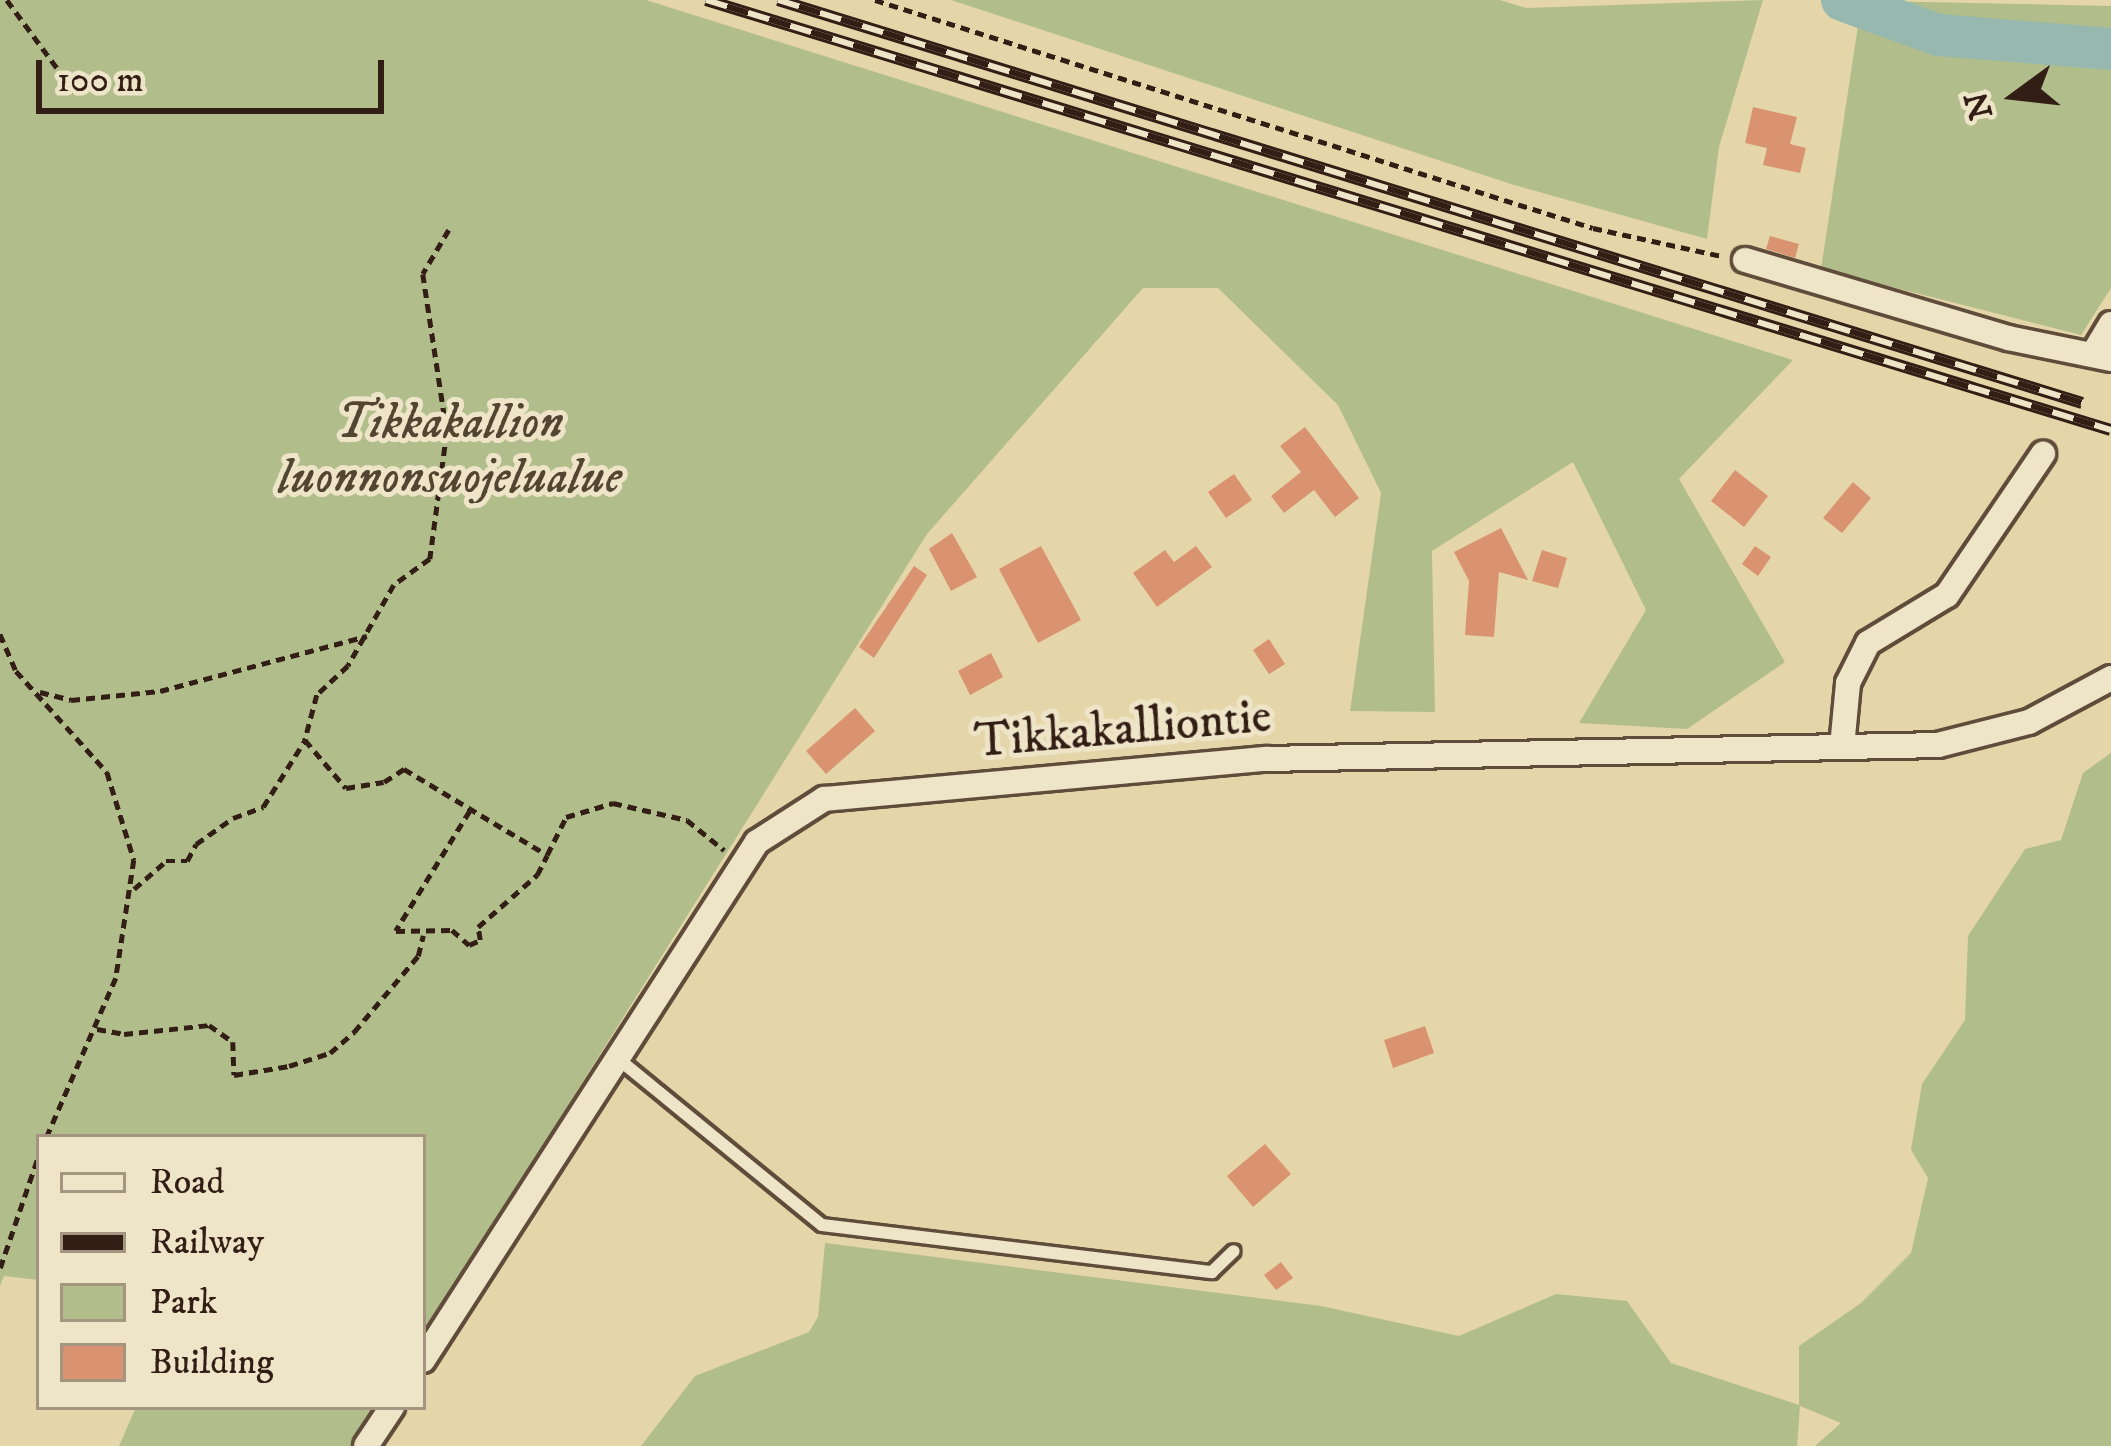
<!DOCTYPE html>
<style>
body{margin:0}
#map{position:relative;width:2111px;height:1446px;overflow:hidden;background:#e5d6aa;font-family:"IM FELL DW Pica",serif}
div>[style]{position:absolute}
.green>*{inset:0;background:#b1be8b}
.river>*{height:42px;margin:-21px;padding:0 21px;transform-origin:21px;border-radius:21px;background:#96b8ae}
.building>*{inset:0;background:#da9371}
.path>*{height:4.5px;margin-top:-2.25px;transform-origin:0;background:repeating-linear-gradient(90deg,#331e15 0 9px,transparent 0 15px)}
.roads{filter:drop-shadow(3px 0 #604c3a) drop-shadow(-3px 0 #604c3a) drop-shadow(0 3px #604c3a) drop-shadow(0 -3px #604c3a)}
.lane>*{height:12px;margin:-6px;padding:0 6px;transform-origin:6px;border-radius:6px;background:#eee4c8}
.street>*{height:24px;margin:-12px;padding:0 12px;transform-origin:12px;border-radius:12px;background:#eee4c8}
.rail>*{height:12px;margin-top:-6px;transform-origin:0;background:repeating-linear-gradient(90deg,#eee4c8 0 22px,#331e15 0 44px);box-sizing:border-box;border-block:3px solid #331e15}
span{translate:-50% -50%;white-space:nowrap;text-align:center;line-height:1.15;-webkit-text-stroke:10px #eee4c8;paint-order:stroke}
.park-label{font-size:48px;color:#524632;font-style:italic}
.street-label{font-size:48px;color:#331e15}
.legend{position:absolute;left:36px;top:1134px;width:390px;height:276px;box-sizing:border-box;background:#eee4c8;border:3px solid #a39580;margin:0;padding:15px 21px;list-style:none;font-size:36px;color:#331e15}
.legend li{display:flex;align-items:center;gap:24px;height:60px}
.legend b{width:60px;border:3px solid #a39580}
.north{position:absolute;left:1955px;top:36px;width:120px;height:120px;-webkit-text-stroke:9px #eee4c8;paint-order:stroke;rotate:255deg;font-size:33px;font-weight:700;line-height:48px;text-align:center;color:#331e15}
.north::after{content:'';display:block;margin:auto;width:42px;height:54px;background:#331e15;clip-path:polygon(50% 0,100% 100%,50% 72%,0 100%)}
.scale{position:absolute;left:36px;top:60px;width:348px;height:54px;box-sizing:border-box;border:6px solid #331e15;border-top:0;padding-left:15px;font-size:36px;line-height:42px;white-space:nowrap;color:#331e15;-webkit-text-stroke:9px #eee4c8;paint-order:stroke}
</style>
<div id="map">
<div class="green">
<div style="clip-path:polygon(0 0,646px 0,1793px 360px,1679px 479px,1785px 662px,1687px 729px,1579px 723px,1646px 610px,1573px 462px,1432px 551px,1435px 712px,1350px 711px,1381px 493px,1338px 405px,1218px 288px,1143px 288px,927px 534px,423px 1336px,423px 1137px,39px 1137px,39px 1280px,4px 1276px,0 1286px)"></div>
<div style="clip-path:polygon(951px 0,1500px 0,1526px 8px,1763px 0,1719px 147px,1707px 239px,1514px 185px)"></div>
<div style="clip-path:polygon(1827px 0,2111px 6px,2111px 288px,2081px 335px,1821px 269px,1861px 6px)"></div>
<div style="clip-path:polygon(2111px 753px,2111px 1446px,1815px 1446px,1841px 1423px,1800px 1406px,1797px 1446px,641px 1446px,695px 1376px,809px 1332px,818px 1317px,825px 1243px,1321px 1306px,1459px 1336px,1556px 1294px,1627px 1301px,1671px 1363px,1799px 1405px,1799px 1346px,1861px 1303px,1911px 1253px,1928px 1178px,1911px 1150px,1922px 1084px,1965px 1020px,1968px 936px,2025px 849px,2061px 840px,2083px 773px)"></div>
<div style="clip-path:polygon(136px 1407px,377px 1407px,352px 1446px,119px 1446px)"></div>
</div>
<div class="river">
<div style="left:1842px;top:0;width:102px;rotate:20deg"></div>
<div style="left:1938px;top:35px;width:174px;rotate:4.6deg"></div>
</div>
<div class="building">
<div style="clip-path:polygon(1753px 107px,1797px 117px,1790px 144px,1806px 148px,1800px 173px,1763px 165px,1767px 148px,1745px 143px)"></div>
<div style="clip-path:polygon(1770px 236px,1799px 244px,1795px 258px,1766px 249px)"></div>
<div style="clip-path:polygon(1305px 427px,1359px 498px,1335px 517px,1314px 490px,1284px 513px,1271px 496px,1301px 472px,1280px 446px)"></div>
<div style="clip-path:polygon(1735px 470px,1768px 496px,1744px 527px,1711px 501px)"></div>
<div style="clip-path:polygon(1234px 474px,1252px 500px,1226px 518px,1208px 492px)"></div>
<div style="clip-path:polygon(1853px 482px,1871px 498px,1842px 533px,1823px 518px)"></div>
<div style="clip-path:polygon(1501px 528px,1528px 580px,1499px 572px,1494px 637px,1465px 635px,1469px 581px,1454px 552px)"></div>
<div style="clip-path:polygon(952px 533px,977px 577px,951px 591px,929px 549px)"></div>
<div style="clip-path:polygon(1041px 546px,1081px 620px,1038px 643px,999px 569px)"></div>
<div style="clip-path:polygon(1196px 546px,1212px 567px,1157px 607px,1133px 573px,1165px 550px,1174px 562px)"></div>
<div style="clip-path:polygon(1755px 546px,1771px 557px,1758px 576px,1742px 564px)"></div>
<div style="clip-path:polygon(1542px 550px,1567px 558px,1558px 588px,1532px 581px)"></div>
<div style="clip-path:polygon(914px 566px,927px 575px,874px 658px,859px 647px)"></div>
<div style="clip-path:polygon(1269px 639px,1285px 664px,1269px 674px,1253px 650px)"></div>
<div style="clip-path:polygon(991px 653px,1003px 677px,970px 695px,958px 671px)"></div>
<div style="clip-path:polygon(855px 708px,875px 731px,826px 774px,806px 751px)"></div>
<div style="clip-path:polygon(1425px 1026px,1434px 1053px,1393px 1068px,1384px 1040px)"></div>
<div style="clip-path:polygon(1265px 1144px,1291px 1174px,1253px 1207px,1227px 1176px)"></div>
<div style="clip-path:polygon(1281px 1262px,1293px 1278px,1276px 1290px,1264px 1275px)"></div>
</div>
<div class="path">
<div style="left:7px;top:0;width:118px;rotate:53.6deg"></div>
<div style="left:875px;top:0;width:753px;rotate:17.62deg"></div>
<div style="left:1593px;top:228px;width:131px;rotate:12.3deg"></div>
<div style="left:449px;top:230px;width:51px;rotate:120.6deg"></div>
<div style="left:423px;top:274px;width:160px;rotate:81.4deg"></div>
<div style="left:447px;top:432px;width:128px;rotate:97.6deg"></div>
<div style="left:430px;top:559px;width:44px;rotate:144.2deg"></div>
<div style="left:394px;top:585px;width:93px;rotate:119.6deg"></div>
<div style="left:348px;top:666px;width:42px;rotate:136.9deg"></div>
<div style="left:317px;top:695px;width:47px;rotate:104.9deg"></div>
<div style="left:305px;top:740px;width:63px;rotate:49.5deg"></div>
<div style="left:346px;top:788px;width:38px;rotate:-9deg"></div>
<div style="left:384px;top:782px;width:24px;rotate:-33deg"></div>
<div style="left:404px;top:769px;width:167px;rotate:31deg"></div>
<div style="left:547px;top:855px;width:42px;rotate:-63.4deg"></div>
<div style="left:566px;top:817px;width:49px;rotate:-16.6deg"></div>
<div style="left:613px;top:803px;width:76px;rotate:12.9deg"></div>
<div style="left:687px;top:820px;width:48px;rotate:39deg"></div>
<div style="left:0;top:634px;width:40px;rotate:66.6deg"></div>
<div style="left:16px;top:671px;width:136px;rotate:48deg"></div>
<div style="left:107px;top:772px;width:92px;rotate:72.9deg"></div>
<div style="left:134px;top:860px;width:119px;rotate:98.7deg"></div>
<div style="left:116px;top:978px;width:173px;rotate:113.5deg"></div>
<div style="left:40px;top:692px;width:32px;rotate:14deg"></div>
<div style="left:71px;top:700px;width:89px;rotate:-5.8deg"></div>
<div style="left:160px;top:691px;width:214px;rotate:-14.9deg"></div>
<div style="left:470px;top:811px;width:141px;rotate:121.7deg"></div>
<div style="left:396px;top:931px;width:56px;rotate:-1deg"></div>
<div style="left:452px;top:930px;width:23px;rotate:41deg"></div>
<div style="left:469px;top:945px;width:12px;rotate:-24deg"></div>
<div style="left:480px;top:940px;width:13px;rotate:-99deg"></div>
<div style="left:478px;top:927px;width:79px;rotate:-41.4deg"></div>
<div style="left:537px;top:875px;width:22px;rotate:-63deg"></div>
<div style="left:134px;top:889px;width:43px;rotate:-41.2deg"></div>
<div style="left:166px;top:861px;width:21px"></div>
<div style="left:187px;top:861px;width:19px;rotate:-62deg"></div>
<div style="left:196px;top:844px;width:45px;rotate:-35.1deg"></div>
<div style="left:233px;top:818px;width:32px;rotate:-20deg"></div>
<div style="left:263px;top:807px;width:79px;rotate:-57.9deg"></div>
<div style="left:97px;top:1029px;width:27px;rotate:10deg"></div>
<div style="left:124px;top:1034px;width:85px;rotate:-6deg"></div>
<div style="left:209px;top:1025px;width:29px;rotate:35deg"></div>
<div style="left:233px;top:1042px;width:33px;rotate:88deg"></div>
<div style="left:234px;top:1075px;width:56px;rotate:-9.3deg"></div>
<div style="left:289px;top:1066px;width:43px;rotate:-17.6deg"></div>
<div style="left:330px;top:1053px;width:32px;rotate:-41deg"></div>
<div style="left:354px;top:1032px;width:99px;rotate:-49.9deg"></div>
<div style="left:418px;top:956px;width:21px;rotate:-76deg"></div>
<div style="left:0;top:1268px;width:120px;rotate:-71.1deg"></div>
</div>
<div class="roads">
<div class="lane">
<div style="left:622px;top:1062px;width:258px;rotate:39.2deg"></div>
<div style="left:822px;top:1225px;width:393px;rotate:6.9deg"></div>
<div style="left:1212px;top:1272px;width:30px;rotate:-44deg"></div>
</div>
<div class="street">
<div style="left:1745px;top:260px;width:274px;rotate:16.5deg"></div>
<div style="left:2008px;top:338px;width:105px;rotate:11.5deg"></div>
<div style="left:2093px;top:354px;width:35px;rotate:-59deg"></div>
<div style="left:1842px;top:747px;width:64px;rotate:-84.6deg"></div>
<div style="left:1848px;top:683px;width:45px;rotate:-63.4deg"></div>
<div style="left:1868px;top:643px;width:92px;rotate:-31.3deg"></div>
<div style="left:1947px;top:595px;width:171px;rotate:-55.8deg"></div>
<div style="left:423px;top:1360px;width:616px;rotate:-57.19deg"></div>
<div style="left:757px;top:842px;width:80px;rotate:-32.7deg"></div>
<div style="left:824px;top:799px;width:444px;rotate:-5.2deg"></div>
<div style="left:1266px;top:759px;width:672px;rotate:-1.19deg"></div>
<div style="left:1938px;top:745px;width:94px;rotate:-14.2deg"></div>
<div style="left:2029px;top:722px;width:93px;rotate:-28.2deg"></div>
<div style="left:366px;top:1446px;width:47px;rotate:-56.3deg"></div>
</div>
</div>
<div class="rail">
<div style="left:706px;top:0;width:1469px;rotate:17.02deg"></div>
<div style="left:778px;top:0;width:1365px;rotate:17.17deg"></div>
</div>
<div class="park-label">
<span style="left:450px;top:451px">Tikkakallion<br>luonnonsuojelualue</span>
</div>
<div class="street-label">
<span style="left:1123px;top:730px;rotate:-5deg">Tikkakalliontie</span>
</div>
<ul class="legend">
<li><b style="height:15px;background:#eee4c8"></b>Road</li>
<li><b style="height:15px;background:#331e15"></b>Railway</li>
<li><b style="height:33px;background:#b1be8b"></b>Park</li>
<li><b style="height:33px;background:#da9371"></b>Building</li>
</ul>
<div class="north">N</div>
<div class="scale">100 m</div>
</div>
